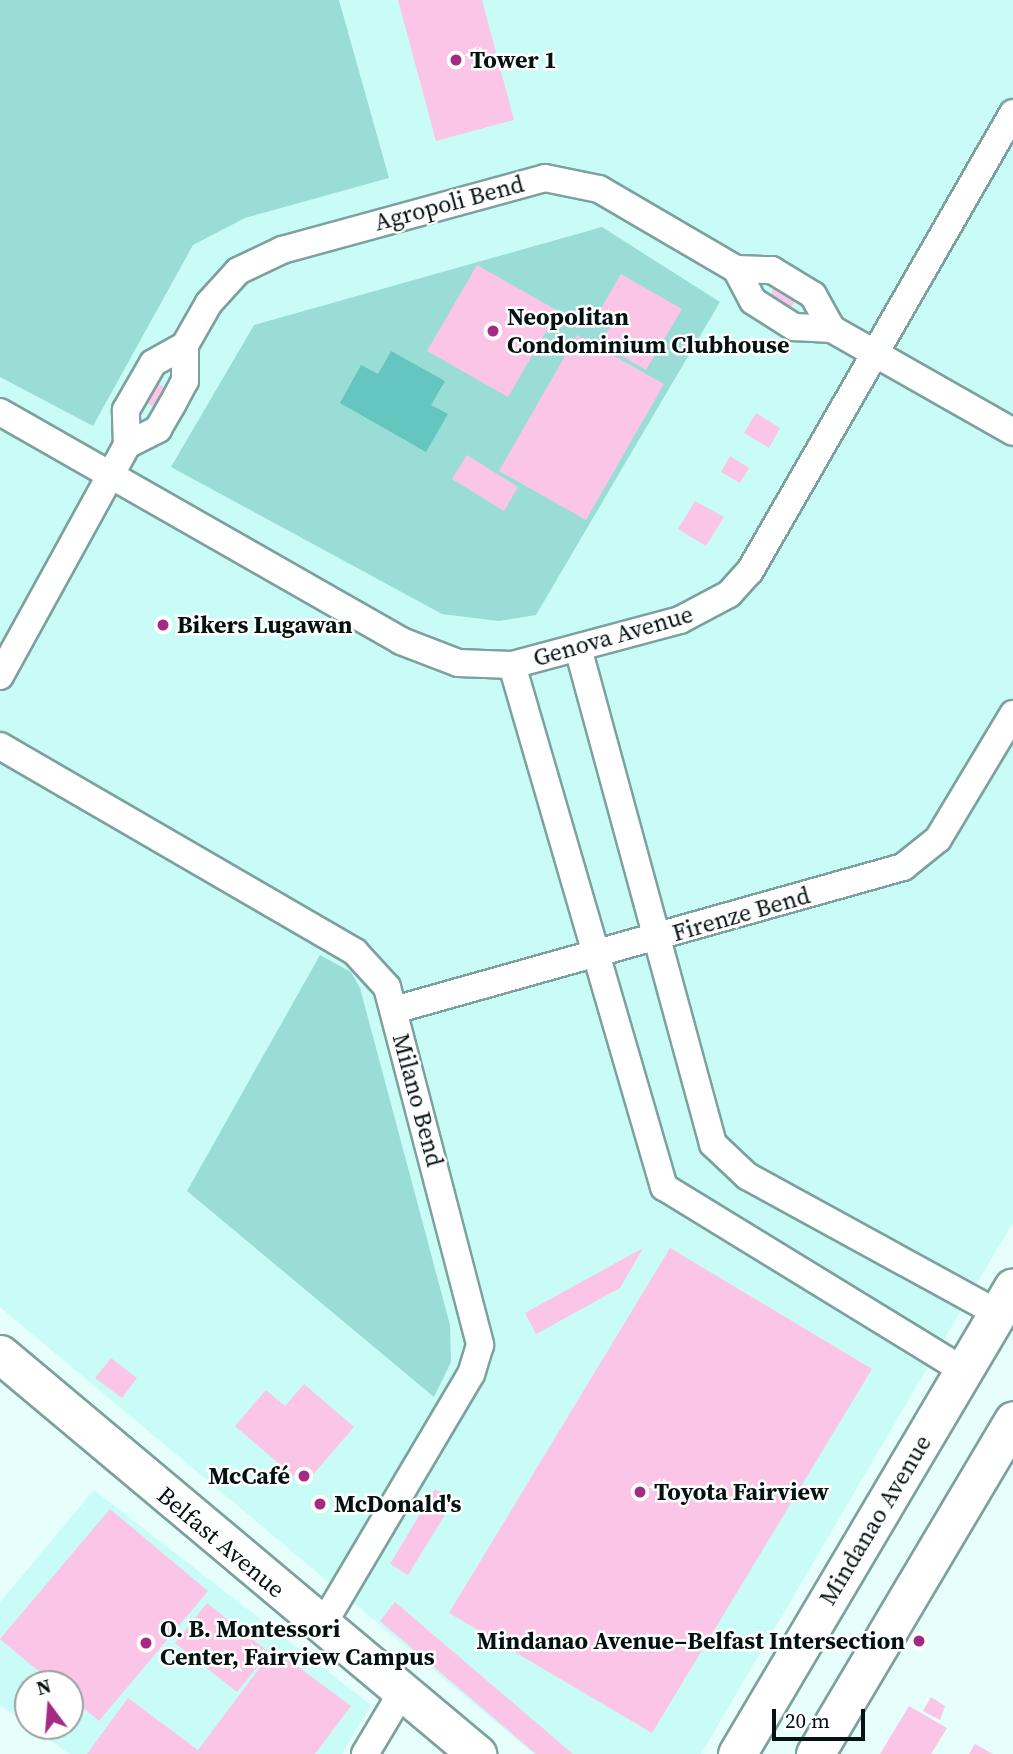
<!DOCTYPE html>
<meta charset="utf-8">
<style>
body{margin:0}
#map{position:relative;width:1013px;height:1754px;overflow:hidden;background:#e7fffc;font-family:"Source Serif 4",serif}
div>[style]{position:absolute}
.built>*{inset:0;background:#cafcf7}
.green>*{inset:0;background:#9addd7}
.water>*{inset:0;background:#65c6bf}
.building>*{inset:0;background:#fac5e7}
.roads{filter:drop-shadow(2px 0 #7ca19e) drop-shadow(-2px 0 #7ca19e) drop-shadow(0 2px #7ca19e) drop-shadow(0 -2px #7ca19e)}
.minor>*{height:26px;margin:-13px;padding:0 13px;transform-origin:13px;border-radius:13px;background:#fff}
.secondary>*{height:37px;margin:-18.5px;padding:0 18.5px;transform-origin:18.5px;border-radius:18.5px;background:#fff}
.dots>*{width:19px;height:19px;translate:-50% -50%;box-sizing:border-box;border:4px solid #fff;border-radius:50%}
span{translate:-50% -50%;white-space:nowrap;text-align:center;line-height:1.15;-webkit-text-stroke:5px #fff;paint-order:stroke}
.poi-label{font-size:24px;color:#041211;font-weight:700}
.left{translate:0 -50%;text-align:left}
.right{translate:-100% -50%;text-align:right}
.street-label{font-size:24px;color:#041211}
.north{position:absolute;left:14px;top:1670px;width:70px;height:70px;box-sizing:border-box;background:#fff;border:2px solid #9ba0a0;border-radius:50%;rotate:344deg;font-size:19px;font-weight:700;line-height:28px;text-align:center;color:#041211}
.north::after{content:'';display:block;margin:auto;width:24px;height:32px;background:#a32b83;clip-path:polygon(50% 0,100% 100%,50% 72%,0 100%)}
.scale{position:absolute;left:772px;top:1709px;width:93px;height:32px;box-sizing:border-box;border:4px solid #041211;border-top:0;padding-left:9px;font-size:21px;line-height:24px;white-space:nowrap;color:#041211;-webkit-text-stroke:5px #fff;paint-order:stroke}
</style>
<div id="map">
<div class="built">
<div style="clip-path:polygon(0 0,1013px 0,1013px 1222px,701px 1754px,534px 1754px,0 1307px)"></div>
<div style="clip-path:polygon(94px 1490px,371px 1705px,342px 1754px,69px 1754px,30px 1726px,70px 1726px,70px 1684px,28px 1684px,28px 1725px,0 1705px,0 1602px)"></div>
</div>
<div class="green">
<div style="clip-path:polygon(0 0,339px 0,389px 178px,245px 218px,193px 245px,93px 426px,0 377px)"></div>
<div style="clip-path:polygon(602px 227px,720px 302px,536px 615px,499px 621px,442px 614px,171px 467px,254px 325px)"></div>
<div style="clip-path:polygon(320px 955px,351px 972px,360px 988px,450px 1325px,451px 1362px,434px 1397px,187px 1191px)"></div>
</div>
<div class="water">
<div style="clip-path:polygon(391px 351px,445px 381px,431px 405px,448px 414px,426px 452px,340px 403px,361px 365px,378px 374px)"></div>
</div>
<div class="building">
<div style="clip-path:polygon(398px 0,482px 0,514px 120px,436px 141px)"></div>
<div style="clip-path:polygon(477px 265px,558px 311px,508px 397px,427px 351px)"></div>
<div style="clip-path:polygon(621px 274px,682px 309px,646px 370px,600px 343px,612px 324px,597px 315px)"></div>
<div style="clip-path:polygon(775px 286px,796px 300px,789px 310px,769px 297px)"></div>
<div style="clip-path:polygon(577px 335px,664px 384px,586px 520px,499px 471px)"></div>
<div style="clip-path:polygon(156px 382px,167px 389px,156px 408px,145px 402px)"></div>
<div style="clip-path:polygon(756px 413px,780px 428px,769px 448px,744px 433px)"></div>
<div style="clip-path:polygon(467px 455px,518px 487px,504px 511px,452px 479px)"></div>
<div style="clip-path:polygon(730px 456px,749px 468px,740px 483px,721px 472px)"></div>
<div style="clip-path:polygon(695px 501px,724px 517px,706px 546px,678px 529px)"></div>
<div style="clip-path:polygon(643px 1248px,620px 1288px,536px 1334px,525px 1313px)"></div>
<div style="clip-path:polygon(670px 1248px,872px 1369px,652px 1733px,449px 1613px)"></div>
<div style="clip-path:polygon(111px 1358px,137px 1378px,122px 1398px,95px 1378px)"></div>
<div style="clip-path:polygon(304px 1384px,354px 1427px,304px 1485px,235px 1426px,266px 1390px,285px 1406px)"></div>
<div style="clip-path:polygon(435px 1489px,454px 1500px,408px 1575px,390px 1564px)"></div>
<div style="clip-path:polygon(110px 1509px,208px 1591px,99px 1721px,70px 1697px,70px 1684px,54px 1684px,0 1639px)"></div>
<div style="clip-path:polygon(395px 1602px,573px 1754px,536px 1754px,380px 1621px)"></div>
<div style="clip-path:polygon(207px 1603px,269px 1652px,237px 1692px,175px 1643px)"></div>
<div style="clip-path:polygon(274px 1649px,351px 1706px,315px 1754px,87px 1754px,128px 1698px,198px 1750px)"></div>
<div style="clip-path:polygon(931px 1697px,945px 1706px,940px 1720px,923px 1711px)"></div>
<div style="clip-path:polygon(909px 1706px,947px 1728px,931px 1754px,880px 1754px)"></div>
<div style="clip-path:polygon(975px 1744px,993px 1754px,969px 1754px)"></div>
</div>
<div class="roads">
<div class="minor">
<div style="left:736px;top:269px;width:36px;rotate:62deg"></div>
<div style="left:753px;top:301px;width:49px;rotate:32.4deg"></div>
<div style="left:794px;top:327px;width:38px;rotate:3deg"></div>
<div style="left:832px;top:329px;width:208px;rotate:29.6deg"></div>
<div style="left:0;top:412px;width:462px;rotate:29.7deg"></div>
<div style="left:401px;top:641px;width:61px;rotate:21.1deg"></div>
<div style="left:458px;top:663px;width:54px;rotate:2.1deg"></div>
<div style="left:512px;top:665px;width:174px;rotate:-15deg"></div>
<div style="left:680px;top:620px;width:55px;rotate:-28deg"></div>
<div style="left:729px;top:594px;width:31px;rotate:-48deg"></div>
<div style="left:750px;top:571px;width:528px;rotate:-60.13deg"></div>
<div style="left:127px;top:445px;width:35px;rotate:-92deg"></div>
<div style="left:126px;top:410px;width:54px;rotate:-60.1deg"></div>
<div style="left:153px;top:363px;width:37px;rotate:-29deg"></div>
<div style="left:185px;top:345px;width:48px;rotate:-60.3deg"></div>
<div style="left:209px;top:303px;width:43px;rotate:-47.8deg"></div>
<div style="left:238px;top:271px;width:49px;rotate:-25.5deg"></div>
<div style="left:282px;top:250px;width:273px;rotate:-15.3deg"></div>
<div style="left:545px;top:178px;width:55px;rotate:11.5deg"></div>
<div style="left:599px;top:189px;width:159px;rotate:30.3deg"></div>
<div style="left:736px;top:269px;width:36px;rotate:2deg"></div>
<div style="left:772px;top:270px;width:48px;rotate:31.4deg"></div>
<div style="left:813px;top:295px;width:39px;rotate:61deg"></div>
<div style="left:578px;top:648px;width:514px;rotate:74.77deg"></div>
<div style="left:713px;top:1144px;width:47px;rotate:43.3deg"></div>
<div style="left:747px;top:1176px;width:285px;rotate:28.7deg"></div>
<div style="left:512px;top:665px;width:544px;rotate:73.77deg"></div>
<div style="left:664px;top:1187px;width:352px;rotate:31.5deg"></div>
<div style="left:0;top:676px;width:264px;rotate:-61.2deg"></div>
<div style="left:127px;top:445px;width:35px;rotate:-27deg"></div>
<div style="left:158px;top:429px;width:28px;rotate:-60deg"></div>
<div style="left:172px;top:405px;width:27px;rotate:-62deg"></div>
<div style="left:185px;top:381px;width:36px;rotate:-90deg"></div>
<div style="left:0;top:746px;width:410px;rotate:30.1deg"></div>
<div style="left:355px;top:952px;width:47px;rotate:47.6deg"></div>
<div style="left:387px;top:987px;width:370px;rotate:75.4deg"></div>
<div style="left:480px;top:1345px;width:30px;rotate:107deg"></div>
<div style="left:471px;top:1374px;width:293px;rotate:120.6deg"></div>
<div style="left:394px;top:1010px;width:529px;rotate:-15.69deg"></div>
<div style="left:903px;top:867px;width:45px;rotate:-38.7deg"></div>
<div style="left:938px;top:839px;width:146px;rotate:-59deg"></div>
<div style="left:365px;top:1754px;width:72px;rotate:-59.2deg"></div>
</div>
<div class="secondary">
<div style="left:0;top:1354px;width:623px;rotate:39.98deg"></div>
<div style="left:737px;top:1754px;width:542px;rotate:-59.42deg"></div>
<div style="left:815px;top:1754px;width:388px;rotate:-59.3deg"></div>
</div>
</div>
<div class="dots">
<div style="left:456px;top:60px;background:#a32b83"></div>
<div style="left:493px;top:331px;background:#a32b83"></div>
<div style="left:163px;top:625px;background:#a32b83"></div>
<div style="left:304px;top:1476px;background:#a32b83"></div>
<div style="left:640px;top:1492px;background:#a32b83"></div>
<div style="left:320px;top:1504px;background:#a32b83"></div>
<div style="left:919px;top:1641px;background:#a32b83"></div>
<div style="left:146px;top:1643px;background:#a32b83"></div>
</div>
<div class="poi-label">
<span class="left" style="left:470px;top:60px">Tower 1</span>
<span class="left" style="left:507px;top:331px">Neopolitan<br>Condominium Clubhouse</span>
<span class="left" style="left:177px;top:625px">Bikers Lugawan</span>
<span class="right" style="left:290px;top:1476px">McCafé</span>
<span class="left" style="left:654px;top:1492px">Toyota Fairview</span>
<span class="left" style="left:334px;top:1504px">McDonald's</span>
<span class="left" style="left:160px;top:1643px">O. B. Montessori<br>Center, Fairview Campus</span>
<span class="right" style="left:905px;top:1641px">Mindanao Avenue–Belfast Intersection</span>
</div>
<div class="street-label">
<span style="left:449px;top:203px;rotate:-15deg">Agropoli Bend</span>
<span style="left:613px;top:636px;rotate:-16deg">Genova Avenue</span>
<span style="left:741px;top:914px;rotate:-16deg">Firenze Bend</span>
<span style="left:418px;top:1100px;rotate:75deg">Milano Bend</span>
<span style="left:875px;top:1520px;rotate:-59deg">Mindanao Avenue</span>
<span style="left:221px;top:1542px;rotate:40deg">Belfast Avenue</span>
</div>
<div class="north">N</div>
<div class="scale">20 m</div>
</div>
